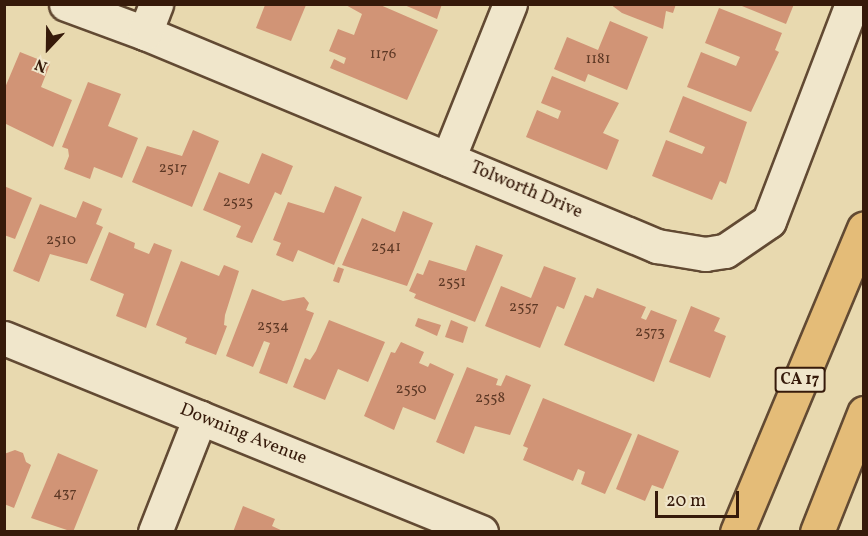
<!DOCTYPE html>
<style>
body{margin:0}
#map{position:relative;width:868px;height:536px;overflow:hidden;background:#e8d9af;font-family:Vollkorn,serif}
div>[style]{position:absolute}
.building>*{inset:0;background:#d19476}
.roads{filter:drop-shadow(2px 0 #624a33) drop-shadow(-2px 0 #624a33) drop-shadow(0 2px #624a33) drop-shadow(0 -2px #624a33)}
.minor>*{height:33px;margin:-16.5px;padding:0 16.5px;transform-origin:16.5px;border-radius:16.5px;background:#f0e6cb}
.highway>*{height:33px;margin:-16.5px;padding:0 16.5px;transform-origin:16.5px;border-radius:16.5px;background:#e4bc78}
span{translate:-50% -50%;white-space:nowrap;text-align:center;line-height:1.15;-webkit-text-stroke:4.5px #f0e6cb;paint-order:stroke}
.number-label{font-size:15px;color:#5d3825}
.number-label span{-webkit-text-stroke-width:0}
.shield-label span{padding:2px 4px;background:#f0e6cb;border:2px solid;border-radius:4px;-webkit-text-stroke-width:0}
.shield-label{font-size:16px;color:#361a0a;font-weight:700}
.street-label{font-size:18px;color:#361a0a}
.frame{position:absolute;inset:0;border:6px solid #361a0a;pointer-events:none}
.north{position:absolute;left:18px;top:18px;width:60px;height:60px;-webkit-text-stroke:4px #f0e6cb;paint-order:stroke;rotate:202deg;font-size:16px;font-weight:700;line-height:24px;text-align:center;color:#361a0a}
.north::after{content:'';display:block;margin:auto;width:21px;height:27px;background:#361a0a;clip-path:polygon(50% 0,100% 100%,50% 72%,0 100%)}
.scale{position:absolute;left:655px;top:491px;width:84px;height:27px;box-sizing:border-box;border:3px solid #361a0a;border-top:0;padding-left:8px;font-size:18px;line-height:21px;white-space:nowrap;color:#361a0a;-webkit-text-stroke:4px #f0e6cb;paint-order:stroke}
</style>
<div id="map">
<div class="building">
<div style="clip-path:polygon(344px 4px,378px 4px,438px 30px,407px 100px,330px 68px,334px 59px,344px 64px,346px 58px,329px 51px,338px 29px,354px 35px,362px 14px)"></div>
<div style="clip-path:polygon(402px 4px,442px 4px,437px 19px)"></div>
<div style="clip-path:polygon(610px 4px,676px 4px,673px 13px,666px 11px,663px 29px,622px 13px)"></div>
<div style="clip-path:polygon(737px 4px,794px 4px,786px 24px)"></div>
<div style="clip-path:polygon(265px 5px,306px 5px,291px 41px,256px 28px)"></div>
<div style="clip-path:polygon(719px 8px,782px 33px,775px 50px,779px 52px,751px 112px,687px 87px,701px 52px,736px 66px,740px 57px,705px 43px)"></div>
<div style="clip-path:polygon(610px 21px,648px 37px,627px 90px,588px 74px,585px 82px,554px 69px,567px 37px,598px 50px)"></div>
<div style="clip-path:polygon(20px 52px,50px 64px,41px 87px,72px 100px,53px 147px,4px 123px,4px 90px)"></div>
<div style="clip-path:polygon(552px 76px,619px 103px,603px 133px,619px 140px,607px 170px,526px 137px,537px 110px,558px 119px,561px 111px,541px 103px)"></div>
<div style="clip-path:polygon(88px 82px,121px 94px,108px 126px,138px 138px,122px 178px,94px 167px,90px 179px,64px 169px,69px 156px,68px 149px,62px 147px)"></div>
<div style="clip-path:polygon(683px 96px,747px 122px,726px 184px,720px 181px,712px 200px,652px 176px,666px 140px,702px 154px,705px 147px,669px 132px)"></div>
<div style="clip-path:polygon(193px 130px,219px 141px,192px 207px,132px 182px,147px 146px,182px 156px)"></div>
<div style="clip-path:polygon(262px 153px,293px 166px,281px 195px,275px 192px,252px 243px,236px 237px,241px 226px,203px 210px,219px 172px,249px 184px)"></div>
<div style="clip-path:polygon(4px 186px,32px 198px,15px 239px,4px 235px)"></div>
<div style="clip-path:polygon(335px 186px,362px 197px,334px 265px,298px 250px,293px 262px,276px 255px,281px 243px,273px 240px,288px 202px,324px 213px)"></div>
<div style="clip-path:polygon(83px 201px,102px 209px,96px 224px,103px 227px,87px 264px,50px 254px,39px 282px,13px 271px,40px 204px,76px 218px)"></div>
<div style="clip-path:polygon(403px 211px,433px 223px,407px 286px,342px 265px,362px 218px,395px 232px)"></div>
<div style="clip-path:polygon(109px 232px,135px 243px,134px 248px,149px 254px,154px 243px,172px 250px,146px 328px,116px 316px,124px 294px,90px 280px)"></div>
<div style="clip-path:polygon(476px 245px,503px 255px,475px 322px,414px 298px,416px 294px,409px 291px,417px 273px,423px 275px,429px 260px,466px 271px)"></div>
<div style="clip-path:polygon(181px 261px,219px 276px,224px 265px,239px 271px,225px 315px,224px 325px,227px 326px,216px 355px,185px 343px,187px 338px,156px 325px)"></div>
<div style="clip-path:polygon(544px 266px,576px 278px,564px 309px,557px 306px,540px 348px,485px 326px,501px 286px,531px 298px)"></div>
<div style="clip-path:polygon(338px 267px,344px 269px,339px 283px,333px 281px)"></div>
<div style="clip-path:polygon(597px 288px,646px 307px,641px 318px,646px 320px,651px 310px,677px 320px,654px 382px,564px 345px,585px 295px,593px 298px)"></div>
<div style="clip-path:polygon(252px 289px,283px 301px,304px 297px,309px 303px,306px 310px,314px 313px,287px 384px,259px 373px,270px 343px,264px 341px,253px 367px,226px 356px)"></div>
<div style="clip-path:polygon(691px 306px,720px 318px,714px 331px,726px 336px,710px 378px,669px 362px)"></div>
<div style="clip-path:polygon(418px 318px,441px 325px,437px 336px,415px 326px)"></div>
<div style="clip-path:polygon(329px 320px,385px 342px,368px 382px,338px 369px,325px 400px,293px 387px,305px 358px,310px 360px,316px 351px)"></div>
<div style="clip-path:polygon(451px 320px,468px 327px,463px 343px,445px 337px)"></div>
<div style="clip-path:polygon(401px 342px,424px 352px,419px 363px,428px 367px,430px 363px,454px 374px,435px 420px,403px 407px,394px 430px,364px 416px,391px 352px,395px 353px)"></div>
<div style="clip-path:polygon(467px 367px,498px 379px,496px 385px,501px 386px,506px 375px,531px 385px,510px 435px,475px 426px,464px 454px,436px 442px)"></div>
<div style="clip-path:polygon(543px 398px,632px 434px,605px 494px,581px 484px,585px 472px,578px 469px,573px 481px,523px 460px,528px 448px,523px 446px)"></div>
<div style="clip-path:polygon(638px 434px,679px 451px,663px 489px,652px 485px,645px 501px,616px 489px)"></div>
<div style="clip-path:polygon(15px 450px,23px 453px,26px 462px,31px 465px,14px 508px,4px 504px,4px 454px)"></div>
<div style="clip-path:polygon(58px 453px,98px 470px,73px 532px,31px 518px)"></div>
<div style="clip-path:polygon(243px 506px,275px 519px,272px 526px,285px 532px,233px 532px)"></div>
</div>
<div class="roads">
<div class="minor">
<div style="left:66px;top:4px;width:84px;rotate:20.2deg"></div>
<div style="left:145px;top:33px;width:555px;rotate:22.59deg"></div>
<div style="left:657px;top:246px;width:49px;rotate:9.5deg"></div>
<div style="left:705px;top:254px;width:20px;rotate:-9deg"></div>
<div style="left:725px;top:251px;width:53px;rotate:-34.3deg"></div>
<div style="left:769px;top:221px;width:232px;rotate:-69.1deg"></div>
<div style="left:145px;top:33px;width:31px;rotate:-69deg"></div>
<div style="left:448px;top:159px;width:167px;rotate:-68.2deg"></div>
<div style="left:4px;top:338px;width:515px;rotate:22.13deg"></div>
<div style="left:155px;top:532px;width:123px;rotate:-68.6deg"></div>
</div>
<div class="highway">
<div style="left:737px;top:532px;width:329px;rotate:-67.3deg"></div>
<div style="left:817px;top:532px;width:128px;rotate:-68.4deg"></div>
</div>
</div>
<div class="number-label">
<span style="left:383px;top:55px">1176</span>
<span style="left:598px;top:60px">1181</span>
<span style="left:173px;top:169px">2517</span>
<span style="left:238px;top:203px">2525</span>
<span style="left:61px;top:241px">2510</span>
<span style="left:386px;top:248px">2541</span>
<span style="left:452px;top:283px">2551</span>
<span style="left:524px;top:308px">2557</span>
<span style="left:273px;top:327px">2534</span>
<span style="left:650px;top:333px">2573</span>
<span style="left:411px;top:390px">2550</span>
<span style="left:490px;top:399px">2558</span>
<span style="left:65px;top:494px">437</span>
</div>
<div class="shield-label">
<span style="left:800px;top:380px">CA 17</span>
</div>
<div class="street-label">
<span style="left:526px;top:191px;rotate:23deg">Tolworth Drive</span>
<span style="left:243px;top:435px;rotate:22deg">Downing Avenue</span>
</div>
<div class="frame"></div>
<div class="north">N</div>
<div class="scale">20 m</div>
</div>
